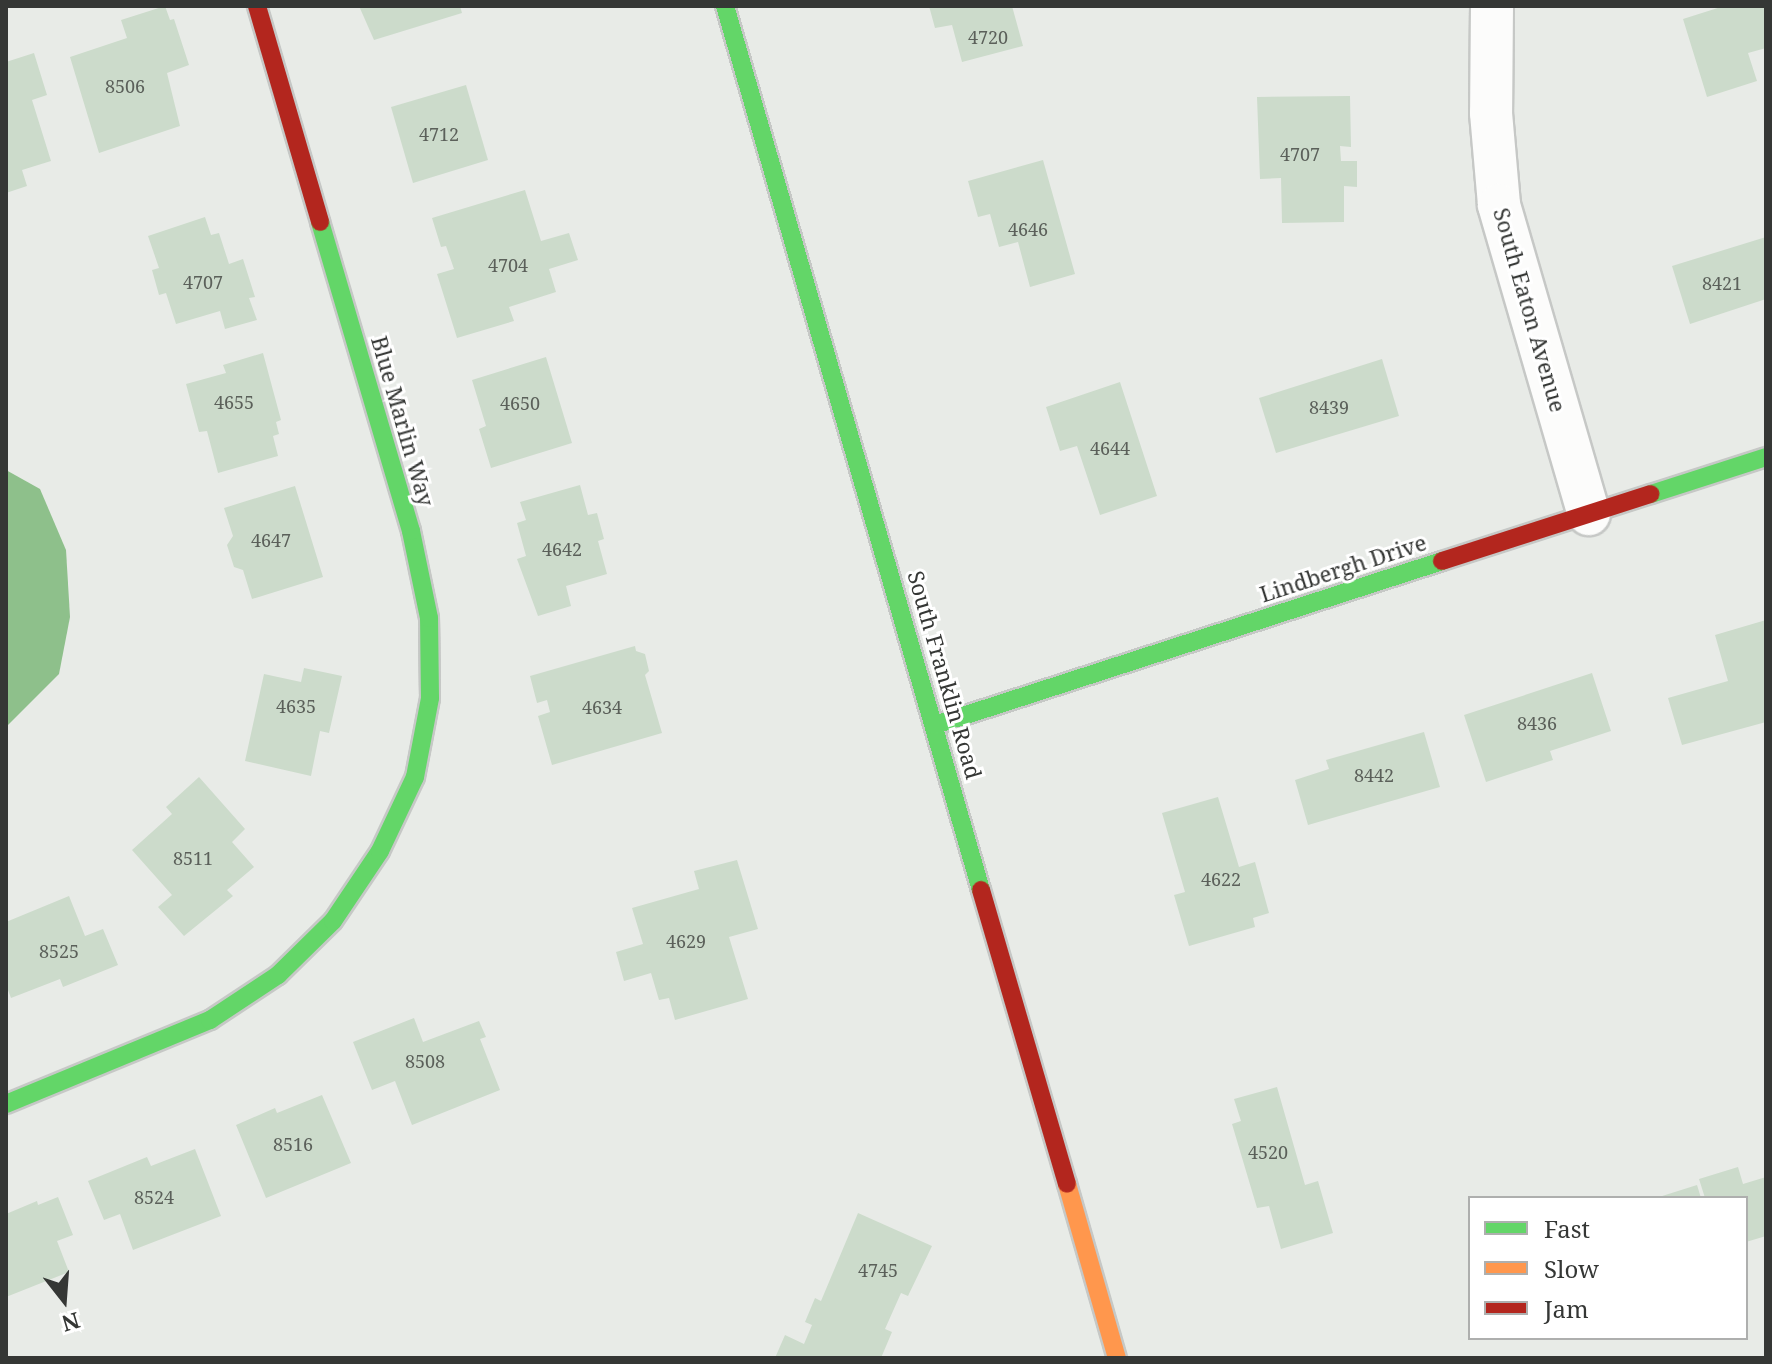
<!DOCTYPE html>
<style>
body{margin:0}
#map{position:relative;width:1772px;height:1364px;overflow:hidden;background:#e8ebe7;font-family:"Noto Serif",serif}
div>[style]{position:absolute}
.water>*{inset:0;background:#8ec08b}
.building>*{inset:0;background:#ccdbcb}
.roads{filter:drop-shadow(2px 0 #c6c8c6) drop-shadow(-2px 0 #c6c8c6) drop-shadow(0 2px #c6c8c6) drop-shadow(0 -2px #c6c8c6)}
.street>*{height:42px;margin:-21px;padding:0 21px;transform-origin:21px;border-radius:21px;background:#fcfcfb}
.fast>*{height:18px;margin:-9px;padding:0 9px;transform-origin:9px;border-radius:9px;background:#63d668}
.slow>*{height:18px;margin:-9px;padding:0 9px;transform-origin:9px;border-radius:9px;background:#ff974d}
.jam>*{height:18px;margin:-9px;padding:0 9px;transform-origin:9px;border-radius:9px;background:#b3261e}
span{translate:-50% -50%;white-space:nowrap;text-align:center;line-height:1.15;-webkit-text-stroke:6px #fff;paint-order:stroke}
.number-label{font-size:18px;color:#5b605a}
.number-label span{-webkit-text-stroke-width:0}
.street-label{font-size:22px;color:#353735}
.frame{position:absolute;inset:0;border:8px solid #353735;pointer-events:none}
.legend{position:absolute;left:1468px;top:1196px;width:280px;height:144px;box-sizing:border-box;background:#fff;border:2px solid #aeafae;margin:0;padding:10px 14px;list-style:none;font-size:24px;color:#353735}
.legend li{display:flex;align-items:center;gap:16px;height:40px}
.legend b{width:40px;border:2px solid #aeafae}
.north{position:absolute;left:24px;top:1260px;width:80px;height:80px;-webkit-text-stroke:6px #fff;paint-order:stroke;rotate:163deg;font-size:22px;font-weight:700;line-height:32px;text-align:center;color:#353735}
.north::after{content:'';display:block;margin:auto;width:28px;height:36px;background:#353735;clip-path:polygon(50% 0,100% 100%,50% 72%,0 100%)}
</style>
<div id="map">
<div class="water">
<div style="clip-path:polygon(6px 470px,40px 489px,66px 550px,70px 617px,59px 674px,6px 727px)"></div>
</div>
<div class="building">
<div style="clip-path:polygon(165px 6px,170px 20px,174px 19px,189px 65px,167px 73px,180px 126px,99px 153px,70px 57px,127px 38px,121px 20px)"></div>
<div style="clip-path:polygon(359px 6px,460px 6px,462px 13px,374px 40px)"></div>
<div style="clip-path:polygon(929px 6px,1012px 6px,1023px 46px,962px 62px,952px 25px,935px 28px)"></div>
<div style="clip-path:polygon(1724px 6px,1766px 6px,1766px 48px,1748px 53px,1757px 81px,1707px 97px,1683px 19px)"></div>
<div style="clip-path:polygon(34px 53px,47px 95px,32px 100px,51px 161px,22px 170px,27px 186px,6px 193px,6px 62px)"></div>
<div style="clip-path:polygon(466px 85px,488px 160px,413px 183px,391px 107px)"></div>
<div style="clip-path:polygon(1350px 96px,1351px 147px,1340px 146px,1341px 161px,1357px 161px,1357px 187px,1344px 186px,1344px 222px,1282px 223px,1281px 178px,1260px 179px,1257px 97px)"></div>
<div style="clip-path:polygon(1043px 160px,1075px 274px,1030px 287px,1018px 242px,999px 247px,990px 214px,978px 217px,968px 181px)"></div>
<div style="clip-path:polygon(525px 190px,541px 241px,569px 233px,578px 260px,549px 269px,556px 292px,509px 307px,514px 321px,457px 338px,437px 274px,454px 269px,446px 246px,441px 247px,432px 218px)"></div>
<div style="clip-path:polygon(205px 217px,211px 235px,219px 233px,229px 264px,243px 259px,255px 297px,249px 298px,257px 320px,225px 329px,220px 311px,176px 324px,166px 293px,159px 295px,152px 270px,159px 268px,148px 236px)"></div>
<div style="clip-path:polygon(1766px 237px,1766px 299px,1690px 324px,1672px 266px)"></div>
<div style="clip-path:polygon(263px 353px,281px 420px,276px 422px,279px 434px,273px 436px,278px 456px,218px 473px,207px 431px,199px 432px,186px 384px,226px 373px,223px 365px)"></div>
<div style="clip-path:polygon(546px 357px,572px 443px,491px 468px,479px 429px,486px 426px,472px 380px)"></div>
<div style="clip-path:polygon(1382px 359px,1399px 416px,1276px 453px,1259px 398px)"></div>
<div style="clip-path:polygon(1120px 382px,1157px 496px,1100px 515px,1077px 446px,1060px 451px,1046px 407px)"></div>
<div style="clip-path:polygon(580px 485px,588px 515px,597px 513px,604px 539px,598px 541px,607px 574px,566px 586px,571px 606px,538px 616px,517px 559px,526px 556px,517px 523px,526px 520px,520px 502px)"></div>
<div style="clip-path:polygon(295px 486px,323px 577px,252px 599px,243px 570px,234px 567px,227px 545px,233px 536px,224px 508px)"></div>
<div style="clip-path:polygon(1766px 620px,1766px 722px,1682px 745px,1668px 698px,1728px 681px,1715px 635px)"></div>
<div style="clip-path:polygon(635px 646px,636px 651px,645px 654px,649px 671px,645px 675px,662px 733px,552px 765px,538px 716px,550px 712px,547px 700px,537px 703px,530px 676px)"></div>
<div style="clip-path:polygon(304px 668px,342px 676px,329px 733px,320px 731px,311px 776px,245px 761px,264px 674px,301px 682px)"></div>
<div style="clip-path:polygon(1592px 673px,1611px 731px,1550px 751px,1553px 760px,1486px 782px,1464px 715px)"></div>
<div style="clip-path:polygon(1424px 732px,1440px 787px,1308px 825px,1295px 780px,1329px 769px,1326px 760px)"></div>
<div style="clip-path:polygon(199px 777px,245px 829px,232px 842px,254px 867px,227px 890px,233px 896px,184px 936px,158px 907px,172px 895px,132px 850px,172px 814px,166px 807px)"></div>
<div style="clip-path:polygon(1218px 797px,1239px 867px,1255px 862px,1269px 913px,1253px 918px,1255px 927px,1189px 946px,1174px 895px,1185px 892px,1162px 813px)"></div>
<div style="clip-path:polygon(737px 860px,758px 929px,729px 937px,748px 999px,675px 1020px,669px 998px,659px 1000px,651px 973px,624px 981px,616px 952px,643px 944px,632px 908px,699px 889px,694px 871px)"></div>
<div style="clip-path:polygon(69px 896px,85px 936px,103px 929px,118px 965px,63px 987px,60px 979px,11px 998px,6px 985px,6px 922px)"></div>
<div style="clip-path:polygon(414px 1018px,423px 1042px,479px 1021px,486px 1037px,480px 1039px,500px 1090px,412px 1125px,395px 1081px,372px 1090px,353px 1042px)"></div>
<div style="clip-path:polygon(1277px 1087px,1305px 1185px,1318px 1181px,1333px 1233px,1281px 1249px,1269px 1206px,1257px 1208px,1232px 1124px,1241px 1121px,1234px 1099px)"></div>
<div style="clip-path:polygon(322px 1095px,351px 1163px,266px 1198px,236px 1125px,275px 1108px,277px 1113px)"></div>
<div style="clip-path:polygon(195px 1149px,221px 1216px,133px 1250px,120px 1214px,104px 1220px,88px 1181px,147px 1157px,151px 1166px)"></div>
<div style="clip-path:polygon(1738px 1167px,1743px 1184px,1766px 1177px,1766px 1236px,1746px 1242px,1746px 1198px,1705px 1198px,1699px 1179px)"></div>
<div style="clip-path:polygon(1697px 1185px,1701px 1198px,1659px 1198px,1659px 1197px)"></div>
<div style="clip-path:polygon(58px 1197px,73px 1235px,57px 1241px,69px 1272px,6px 1297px,6px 1214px,37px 1201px,38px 1205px)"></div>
<div style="clip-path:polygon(858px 1213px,932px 1246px,908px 1296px,901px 1293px,885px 1329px,892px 1332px,881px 1358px,775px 1358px,785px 1335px,804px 1344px,812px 1325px,805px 1322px,815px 1298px,821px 1301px)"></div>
</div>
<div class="roads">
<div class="street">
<div style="left:1492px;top:6px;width:107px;rotate:90.5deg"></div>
<div style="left:1491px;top:113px;width:92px;rotate:85deg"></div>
<div style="left:1499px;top:205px;width:322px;rotate:73.8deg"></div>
</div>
<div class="fast">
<div style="left:725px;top:6px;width:920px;rotate:73.85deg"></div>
<div style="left:1651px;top:494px;width:121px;rotate:-17.8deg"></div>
<div style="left:935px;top:725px;width:533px;rotate:-17.92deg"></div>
<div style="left:6px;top:1104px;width:221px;rotate:-22.4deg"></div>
<div style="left:210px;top:1020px;width:82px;rotate:-33.5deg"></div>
<div style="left:278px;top:975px;width:77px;rotate:-44.5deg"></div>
<div style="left:333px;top:921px;width:84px;rotate:-56.1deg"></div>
<div style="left:380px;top:851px;width:82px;rotate:-64.7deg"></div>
<div style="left:415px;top:777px;width:80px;rotate:-79.2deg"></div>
<div style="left:430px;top:698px;width:80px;rotate:-90.7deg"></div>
<div style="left:429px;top:618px;width:89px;rotate:-101.7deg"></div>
<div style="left:411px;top:531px;width:322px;rotate:-106.4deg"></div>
</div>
<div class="slow">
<div style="left:1067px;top:1184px;width:181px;rotate:74deg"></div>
</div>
<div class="jam">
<div style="left:257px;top:6px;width:225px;rotate:73.7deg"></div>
<div style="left:1442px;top:561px;width:219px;rotate:-17.8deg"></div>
<div style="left:981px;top:890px;width:306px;rotate:73.7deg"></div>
</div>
</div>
<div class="number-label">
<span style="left:988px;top:37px">4720</span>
<span style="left:125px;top:86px">8506</span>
<span style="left:439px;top:134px">4712</span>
<span style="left:1300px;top:154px">4707</span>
<span style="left:1028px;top:229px">4646</span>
<span style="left:508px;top:265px">4704</span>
<span style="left:203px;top:282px">4707</span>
<span style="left:1722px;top:283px">8421</span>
<span style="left:234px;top:402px">4655</span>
<span style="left:520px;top:403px">4650</span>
<span style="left:1329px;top:407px">8439</span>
<span style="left:1110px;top:448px">4644</span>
<span style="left:271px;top:540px">4647</span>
<span style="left:562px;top:549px">4642</span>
<span style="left:296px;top:706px">4635</span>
<span style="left:602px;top:707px">4634</span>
<span style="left:1537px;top:723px">8436</span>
<span style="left:1374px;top:775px">8442</span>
<span style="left:193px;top:858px">8511</span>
<span style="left:1221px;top:879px">4622</span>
<span style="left:686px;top:941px">4629</span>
<span style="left:59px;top:951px">8525</span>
<span style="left:425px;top:1061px">8508</span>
<span style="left:293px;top:1144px">8516</span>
<span style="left:1268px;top:1152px">4520</span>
<span style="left:154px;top:1197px">8524</span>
<span style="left:878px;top:1270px">4745</span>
</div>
<div class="street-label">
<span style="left:1530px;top:310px;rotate:74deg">South Eaton Avenue</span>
<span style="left:403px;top:421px;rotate:74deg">Blue Marlin Way</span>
<span style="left:1343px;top:568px;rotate:-18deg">Lindbergh Drive</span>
<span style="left:945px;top:675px;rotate:74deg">South Franklin Road</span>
</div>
<div class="frame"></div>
<ul class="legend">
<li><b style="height:10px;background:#63d668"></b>Fast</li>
<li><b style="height:10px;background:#ff974d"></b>Slow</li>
<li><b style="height:10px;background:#b3261e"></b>Jam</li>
</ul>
<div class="north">N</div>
</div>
